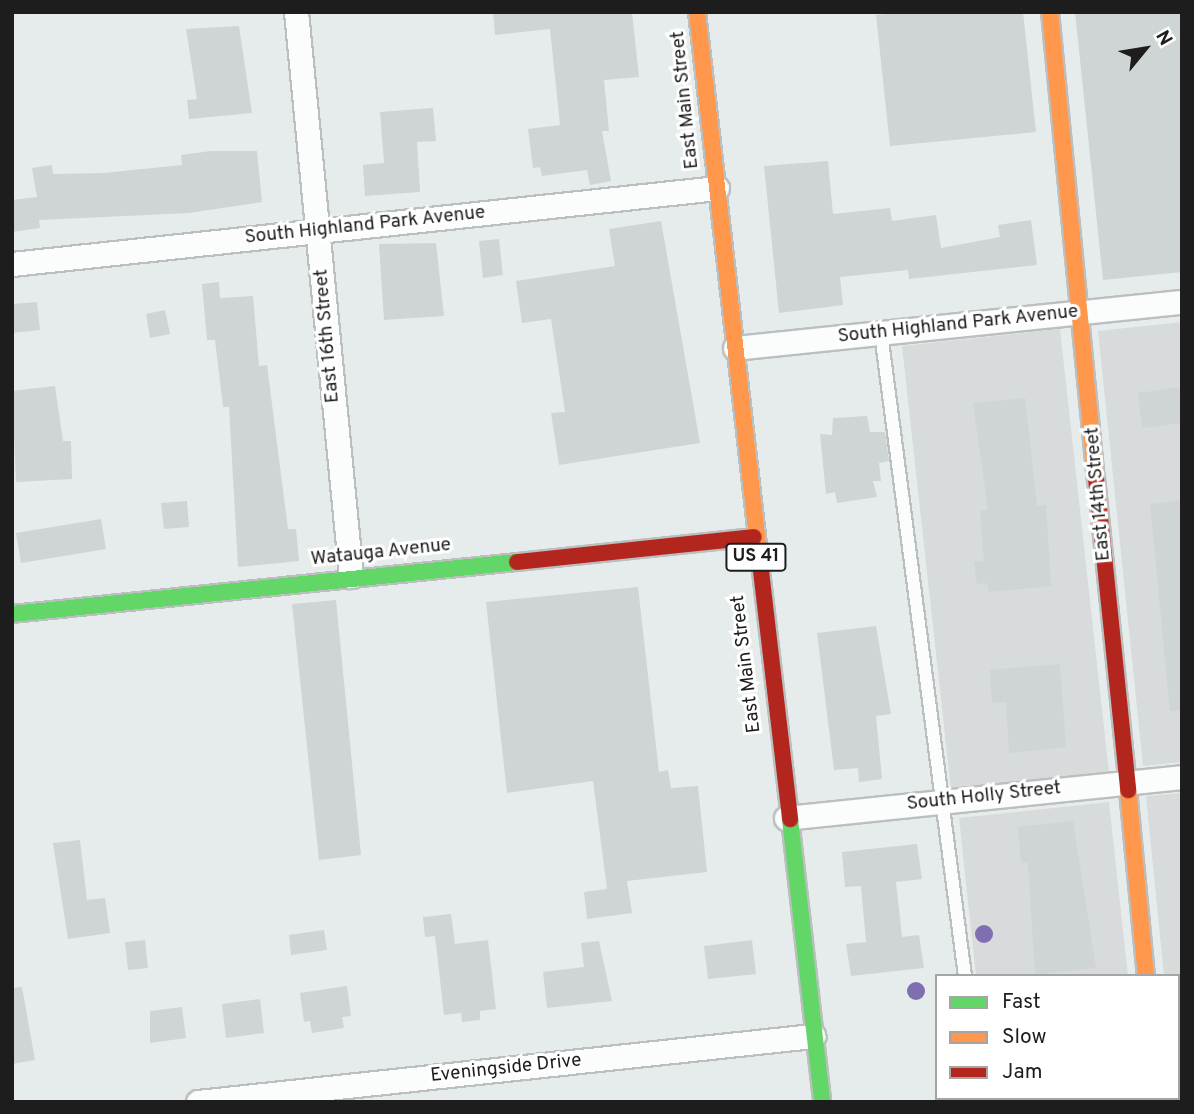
<!DOCTYPE html>
<style>
body{margin:0}
#map{position:relative;width:1194px;height:1114px;overflow:hidden;background:#e6ecec;font-family:Overpass,sans-serif}
div>[style]{position:absolute}
.residential>*{inset:0;background:#d7dbdb}
.building>*{inset:0;background:#ced5d4}
.roads{filter:drop-shadow(2px 0 #bcbfbf) drop-shadow(-2px 0 #bcbfbf) drop-shadow(0 2px #bcbfbf) drop-shadow(0 -2px #bcbfbf)}
.lane>*{height:12px;margin:-6px;padding:0 6px;transform-origin:6px;border-radius:6px;background:#fbfcfc}
.street>*{height:23px;margin:-11.5px;padding:0 11.5px;transform-origin:11.5px;border-radius:11.5px;background:#fbfcfc}
.fast>*{height:16px;margin:-8px;padding:0 8px;transform-origin:8px;border-radius:8px;background:#63d668}
.slow>*{height:16px;margin:-8px;padding:0 8px;transform-origin:8px;border-radius:8px;background:#ff974d}
.jam>*{height:16px;margin:-8px;padding:0 8px;transform-origin:8px;border-radius:8px;background:#b3261e}
.trees>*{width:18px;height:18px;margin:-9px;border-radius:50%;background:#806fb0}
span{translate:-50% -50%;white-space:nowrap;text-align:center;line-height:1.15;-webkit-text-stroke:6px #fff;paint-order:stroke}
.shield-label span{padding:2px 5px;background:#fff;border:2px solid;border-radius:5px;-webkit-text-stroke-width:0}
.shield-label{font-size:18px;color:#1d1d1d;font-weight:700}
.street-label{font-size:19px;color:#1d1d1d}
.frame{position:absolute;inset:0;border:14px solid #1d1d1d;pointer-events:none}
.legend{position:absolute;left:935px;top:974px;width:245px;height:126px;box-sizing:border-box;background:#fff;border:2px solid #a5a5a5;margin:0;padding:9px 12px;list-style:none;font-size:21px;color:#1d1d1d}
.legend li{display:flex;align-items:center;gap:14px;height:35px}
.legend b{width:35px;border:2px solid #a5a5a5}
.north{position:absolute;left:1110px;top:14px;width:70px;height:70px;-webkit-text-stroke:5px #fff;paint-order:stroke;rotate:60deg;font-size:19px;font-weight:700;line-height:28px;text-align:center;color:#1d1d1d}
.north::after{content:'';display:block;margin:auto;width:24px;height:32px;background:#1d1d1d;clip-path:polygon(50% 0,100% 100%,50% 72%,0 100%)}
</style>
<div id="map">
<div class="residential">
<div style="clip-path:polygon(1182px 322px,1182px 762px,1143px 766px,1098px 331px)"></div>
<div style="clip-path:polygon(1060px 329px,1109px 772px,951px 790px,902px 346px)"></div>
<div style="clip-path:polygon(1182px 793px,1182px 1102px,1178px 1102px,1178px 976px,1164px 976px,1146px 796px)"></div>
<div style="clip-path:polygon(1109px 802px,1128px 976px,976px 976px,959px 818px)"></div>
<div style="clip-path:polygon(990px 1098px,1142px 1098px,1142px 1102px,990px 1102px)"></div>
</div>
<div class="building">
<div style="clip-path:polygon(493px 12px,632px 12px,639px 77px,604px 80px,609px 131px,602px 131px,611px 181px,590px 185px,587px 170px,542px 176px,540px 167px,533px 168px,528px 129px,560px 125px,550px 29px,495px 35px)"></div>
<div style="clip-path:polygon(904px 12px,1023px 12px,1036px 132px,890px 146px,876px 15px)"></div>
<div style="clip-path:polygon(1075px 12px,1182px 12px,1182px 272px,1103px 280px)"></div>
<div style="clip-path:polygon(239px 26px,252px 113px,189px 119px,187px 100px,197px 99px,186px 29px)"></div>
<div style="clip-path:polygon(433px 108px,436px 141px,417px 142px,420px 192px,365px 196px,363px 165px,384px 163px,380px 112px)"></div>
<div style="clip-path:polygon(211px 151px,257px 151px,262px 202px,189px 213px,39px 220px,40px 228px,12px 232px,12px 200px,37px 197px,32px 168px,52px 165px,53px 174px,103px 173px,182px 165px,181px 155px)"></div>
<div style="clip-path:polygon(828px 161px,833px 214px,890px 208px,892px 221px,936px 215px,941px 248px,1000px 237px,998px 225px,1031px 220px,1037px 265px,909px 279px,908px 270px,840px 277px,843px 305px,779px 313px,764px 166px)"></div>
<div style="clip-path:polygon(661px 221px,700px 443px,559px 465px,551px 413px,565px 412px,551px 319px,522px 323px,516px 281px,615px 266px,609px 229px)"></div>
<div style="clip-path:polygon(499px 239px,503px 275px,483px 278px,479px 241px)"></div>
<div style="clip-path:polygon(436px 243px,444px 316px,384px 320px,379px 244px)"></div>
<div style="clip-path:polygon(219px 282px,220px 298px,253px 296px,259px 366px,267px 365px,288px 529px,296px 529px,299px 561px,238px 567px,229px 407px,223px 407px,215px 340px,207px 340px,202px 284px)"></div>
<div style="clip-path:polygon(37px 302px,40px 330px,12px 333px,12px 304px)"></div>
<div style="clip-path:polygon(165px 310px,170px 334px,150px 338px,146px 314px)"></div>
<div style="clip-path:polygon(55px 386px,63px 441px,71px 441px,72px 479px,16px 482px,12px 391px)"></div>
<div style="clip-path:polygon(1182px 387px,1182px 423px,1142px 428px,1138px 393px)"></div>
<div style="clip-path:polygon(1025px 398px,1037px 506px,1046px 505px,1051px 586px,989px 592px,987px 583px,977px 584px,974px 562px,984px 561px,980px 511px,988px 510px,973px 403px)"></div>
<div style="clip-path:polygon(867px 416px,870px 432px,885px 432px,889px 461px,879px 463px,881px 481px,873px 481px,877px 497px,837px 503px,835px 492px,826px 494px,820px 434px,832px 435px,833px 418px)"></div>
<div style="clip-path:polygon(1182px 500px,1182px 710px,1170px 711px,1150px 504px)"></div>
<div style="clip-path:polygon(187px 501px,189px 527px,164px 529px,161px 503px)"></div>
<div style="clip-path:polygon(101px 519px,106px 549px,21px 563px,16px 533px)"></div>
<div style="clip-path:polygon(638px 587px,659px 772px,668px 770px,671px 788px,698px 786px,707px 872px,627px 881px,632px 913px,587px 919px,584px 892px,607px 889px,593px 781px,507px 793px,486px 602px)"></div>
<div style="clip-path:polygon(336px 600px,361px 855px,319px 860px,292px 604px)"></div>
<div style="clip-path:polygon(876px 626px,891px 714px,876px 716px,882px 779px,859px 782px,858px 768px,834px 770px,817px 633px)"></div>
<div style="clip-path:polygon(1060px 664px,1066px 747px,1009px 753px,1006px 702px,992px 703px,990px 670px)"></div>
<div style="clip-path:polygon(1073px 821px,1096px 968px,1035px 975px,1028px 863px,1021px 863px,1018px 827px)"></div>
<div style="clip-path:polygon(80px 840px,87px 900px,105px 898px,110px 933px,68px 939px,53px 843px)"></div>
<div style="clip-path:polygon(917px 844px,922px 879px,896px 882px,902px 937px,919px 935px,924px 968px,851px 976px,846px 944px,866px 942px,861px 886px,845px 887px,842px 852px)"></div>
<div style="clip-path:polygon(451px 914px,455px 944px,488px 940px,496px 1009px,480px 1011px,480px 1020px,462px 1022px,461px 1013px,444px 1015px,435px 936px,425px 937px,423px 917px)"></div>
<div style="clip-path:polygon(324px 930px,327px 950px,291px 955px,289px 935px)"></div>
<div style="clip-path:polygon(145px 940px,148px 968px,128px 970px,125px 942px)"></div>
<div style="clip-path:polygon(752px 940px,756px 974px,708px 979px,704px 946px)"></div>
<div style="clip-path:polygon(599px 941px,612px 1001px,547px 1008px,543px 972px,584px 967px,581px 943px)"></div>
<div style="clip-path:polygon(347px 986px,351px 1016px,342px 1017px,344px 1028px,312px 1033px,310px 1021px,304px 1022px,300px 993px)"></div>
<div style="clip-path:polygon(22px 987px,35px 1060px,12px 1064px,12px 988px)"></div>
<div style="clip-path:polygon(260px 999px,264px 1033px,226px 1038px,222px 1004px)"></div>
<div style="clip-path:polygon(182px 1007px,186px 1038px,150px 1043px,150px 1011px)"></div>
</div>
<div class="roads">
<div class="lane">
<div style="left:881px;top:333px;width:648px;rotate:82.56deg"></div>
<div style="left:980px;top:1098px;width:4px;rotate:76deg"></div>
</div>
<div class="street">
<div style="left:296px;top:12px;width:567px;rotate:84.43deg"></div>
<div style="left:12px;top:264px;width:709px;rotate:-6.15deg"></div>
<div style="left:735px;top:348px;width:449px;rotate:-5.9deg"></div>
<div style="left:786px;top:818px;width:398px;rotate:-5.9deg"></div>
<div style="left:1159px;top:1098px;width:4px;rotate:76deg"></div>
<div style="left:198px;top:1102px;width:619px;rotate:-6.13deg"></div>
</div>
<div class="fast">
<div style="left:12px;top:614px;width:508px;rotate:-5.88deg"></div>
<div style="left:790px;top:819px;width:285px;rotate:83.5deg"></div>
</div>
<div class="slow">
<div style="left:697px;top:12px;width:563px;rotate:83.47deg"></div>
<div style="left:1050px;top:12px;width:468px;rotate:84.4deg"></div>
<div style="left:1128px;top:790px;width:187px;rotate:84.5deg"></div>
</div>
<div class="jam">
<div style="left:1096px;top:478px;width:314px;rotate:84.1deg"></div>
<div style="left:517px;top:562px;width:238px;rotate:-6deg"></div>
<div style="left:761px;top:571px;width:250px;rotate:83.3deg"></div>
</div>
</div>
<div class="trees">
<div style="left:984px;top:934px"></div>
<div style="left:916px;top:991px"></div>
</div>
<div class="shield-label">
<span style="left:756px;top:557px">US 41</span>
</div>
<div class="street-label">
<span style="left:686px;top:100px;rotate:-96deg">East Main Street</span>
<span style="left:365px;top:226px;rotate:-6deg">South Highland Park Avenue</span>
<span style="left:958px;top:325px;rotate:-6deg">South Highland Park Avenue</span>
<span style="left:328px;top:336px;rotate:-95deg">East 16th Street</span>
<span style="left:1099px;top:494px;rotate:-95deg">East 14th Street</span>
<span style="left:381px;top:553px;rotate:-6deg">Watauga Avenue</span>
<span style="left:747px;top:664px;rotate:-97deg">East Main Street</span>
<span style="left:984px;top:797px;rotate:-6deg">South Holly Street</span>
<span style="left:506px;top:1069px;rotate:-6deg">Eveningside Drive</span>
</div>
<div class="frame"></div>
<ul class="legend">
<li><b style="height:9px;background:#63d668"></b>Fast</li>
<li><b style="height:9px;background:#ff974d"></b>Slow</li>
<li><b style="height:9px;background:#b3261e"></b>Jam</li>
</ul>
<div class="north">N</div>
</div>
